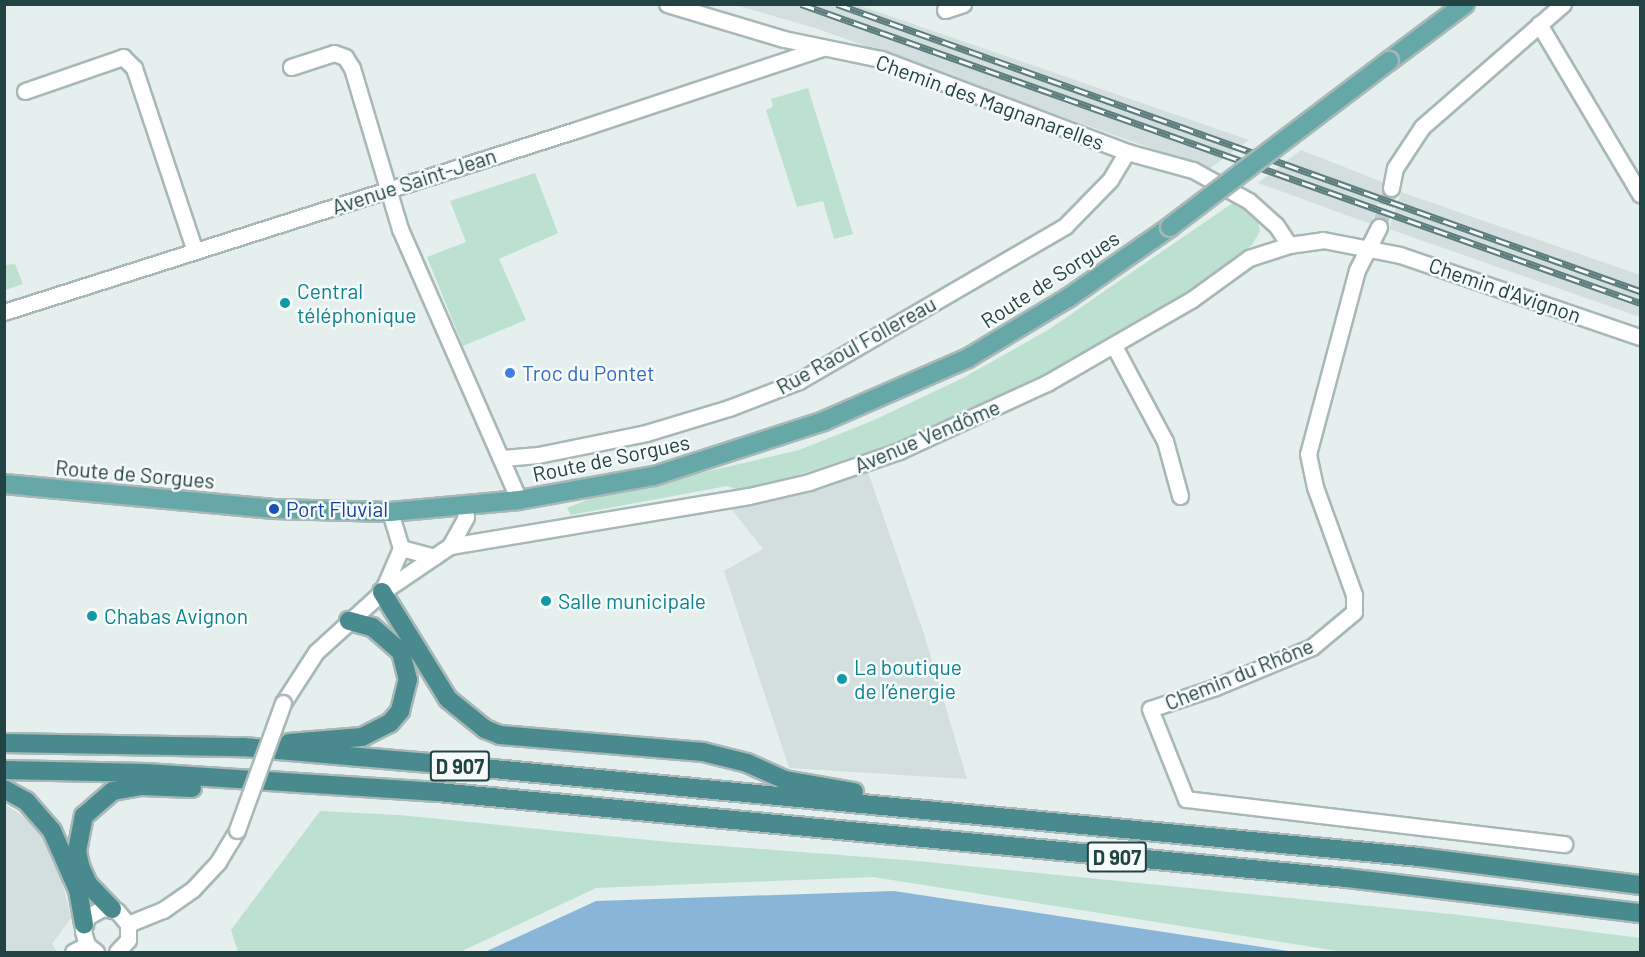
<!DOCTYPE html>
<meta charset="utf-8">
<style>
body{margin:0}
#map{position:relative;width:1645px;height:957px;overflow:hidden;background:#e5efed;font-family:Barlow,sans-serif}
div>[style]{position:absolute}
.built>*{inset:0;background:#d2dfde}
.green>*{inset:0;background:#bce1d0}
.water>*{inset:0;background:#89b6d8}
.minor-tunnel>*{height:15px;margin-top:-7.5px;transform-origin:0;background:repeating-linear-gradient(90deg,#becdcb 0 15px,transparent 0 23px)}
.roads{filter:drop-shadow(2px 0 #a7b8b7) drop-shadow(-2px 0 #a7b8b7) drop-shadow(0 2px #a7b8b7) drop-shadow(0 -2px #a7b8b7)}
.minor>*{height:15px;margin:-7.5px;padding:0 7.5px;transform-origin:7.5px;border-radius:7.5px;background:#fff}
.primary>*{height:18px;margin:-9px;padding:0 9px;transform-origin:9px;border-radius:9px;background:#66a7a8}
.trunk>*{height:18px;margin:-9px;padding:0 9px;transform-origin:9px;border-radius:9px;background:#488a8d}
.rail>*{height:7px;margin-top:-3.5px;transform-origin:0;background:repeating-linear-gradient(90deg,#f6fbfa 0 14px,#5d7e7e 0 28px);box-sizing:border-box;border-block:2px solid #5d7e7e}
.bridges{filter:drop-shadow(2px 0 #a7b8b7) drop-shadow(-2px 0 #a7b8b7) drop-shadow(0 2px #a7b8b7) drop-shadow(0 -2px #a7b8b7)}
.minor-bridge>*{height:15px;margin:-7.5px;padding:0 7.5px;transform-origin:7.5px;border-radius:7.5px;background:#fff}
.primary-bridge>*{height:18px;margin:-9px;padding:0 9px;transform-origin:9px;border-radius:9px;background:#66a7a8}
.dots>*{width:16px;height:16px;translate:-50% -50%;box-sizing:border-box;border:3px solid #f6fbfa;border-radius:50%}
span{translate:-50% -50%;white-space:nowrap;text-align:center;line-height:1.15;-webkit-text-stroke:5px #f6fbfa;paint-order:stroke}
.shield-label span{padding:2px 4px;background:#f6fbfa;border:2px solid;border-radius:4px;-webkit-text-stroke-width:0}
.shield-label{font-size:20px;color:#224343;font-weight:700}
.street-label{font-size:21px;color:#224343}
.culture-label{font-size:21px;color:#0d838f}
.left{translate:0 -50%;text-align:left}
.shop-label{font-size:21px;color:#366cbe}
.transit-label{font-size:21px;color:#164399}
.frame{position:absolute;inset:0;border:6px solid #224343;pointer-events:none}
</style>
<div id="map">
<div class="built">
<div style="clip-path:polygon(735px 5px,858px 5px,1249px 140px,1209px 169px,815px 28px)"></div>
<div style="clip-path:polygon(1301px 150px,1385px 183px,1371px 224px,1258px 183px)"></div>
<div style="clip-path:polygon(1401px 192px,1640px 275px,1640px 317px,1389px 229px)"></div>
<div style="clip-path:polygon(867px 469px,924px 634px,967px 779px,789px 768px,724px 571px,763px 549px,729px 506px)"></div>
<div style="clip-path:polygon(4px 804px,38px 826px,60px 873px,71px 918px,52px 944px,57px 952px,5px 952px)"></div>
</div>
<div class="green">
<div style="clip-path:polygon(808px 88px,853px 234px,834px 239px,823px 201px,797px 207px,766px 110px,773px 107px,771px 99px)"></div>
<div style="clip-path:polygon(535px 173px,558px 233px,499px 259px,526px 320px,463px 346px,427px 257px,466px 242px,450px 201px)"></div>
<div style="clip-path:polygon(1237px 200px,1257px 217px,1260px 231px,1252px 245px,1228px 265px,1133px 329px,983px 407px,889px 445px,786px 479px,739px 490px,727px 486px,571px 515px,567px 508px,589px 499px,799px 450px,872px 421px,963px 378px,1048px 330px)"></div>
<div style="clip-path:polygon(15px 264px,23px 284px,5px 290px,5px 265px)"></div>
<div style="clip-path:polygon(320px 811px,399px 815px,669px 842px,918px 861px,1461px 915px,1640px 938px,1640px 952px,1344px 952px,873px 877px,596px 888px,460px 952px,238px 952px,231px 930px)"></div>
</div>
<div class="water">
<div style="clip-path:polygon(894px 891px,1295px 952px,485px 952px,596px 901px)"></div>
</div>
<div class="minor-tunnel">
<div style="left:1379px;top:227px;width:41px;rotate:-72.9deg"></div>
</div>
<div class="roads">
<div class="minor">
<div style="left:667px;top:4px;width:122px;rotate:16.7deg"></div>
<div style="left:784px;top:39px;width:99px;rotate:11.7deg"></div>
<div style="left:881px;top:59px;width:263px;rotate:20.7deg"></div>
<div style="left:1127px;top:152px;width:68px;rotate:15.3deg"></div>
<div style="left:1193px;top:170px;width:64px;rotate:29deg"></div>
<div style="left:1249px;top:201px;width:36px;rotate:42deg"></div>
<div style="left:1276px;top:225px;width:24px;rotate:57deg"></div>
<div style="left:945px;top:10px;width:19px;rotate:-18deg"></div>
<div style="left:1539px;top:24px;width:198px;rotate:59.3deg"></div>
<div style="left:291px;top:67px;width:45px;rotate:-18deg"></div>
<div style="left:334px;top:53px;width:12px;rotate:20deg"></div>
<div style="left:345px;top:57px;width:13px;rotate:58deg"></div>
<div style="left:352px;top:68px;width:168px;rotate:73.4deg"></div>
<div style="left:400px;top:229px;width:296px;rotate:66.3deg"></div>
<div style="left:25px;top:91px;width:104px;rotate:-19.1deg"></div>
<div style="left:123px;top:57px;width:16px;rotate:45deg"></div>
<div style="left:134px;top:68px;width:193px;rotate:71.6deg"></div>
<div style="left:1391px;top:188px;width:20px;rotate:-79deg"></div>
<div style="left:1395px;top:168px;width:49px;rotate:-56.6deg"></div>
<div style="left:1422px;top:127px;width:187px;rotate:-41.1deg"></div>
<div style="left:1379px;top:227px;width:48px;rotate:117.1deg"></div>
<div style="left:1357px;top:270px;width:190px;rotate:104.9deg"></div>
<div style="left:1308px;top:454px;width:34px;rotate:78deg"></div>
<div style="left:1315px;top:487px;width:115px;rotate:70.1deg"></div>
<div style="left:1354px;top:595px;width:17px;rotate:90deg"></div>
<div style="left:1354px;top:612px;width:55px;rotate:140.2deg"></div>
<div style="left:1312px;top:647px;width:107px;rotate:157.5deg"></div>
<div style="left:1213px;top:688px;width:66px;rotate:161.6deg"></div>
<div style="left:1150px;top:709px;width:97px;rotate:68.2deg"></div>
<div style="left:1186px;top:799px;width:381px;rotate:6.8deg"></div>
<div style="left:4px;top:312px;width:600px;rotate:-17.65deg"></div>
<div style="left:576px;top:130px;width:259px;rotate:-18.4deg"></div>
<div style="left:1114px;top:346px;width:108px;rotate:61.8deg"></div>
<div style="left:1165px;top:441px;width:57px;rotate:74.7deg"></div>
<div style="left:503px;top:458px;width:35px;rotate:-5deg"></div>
<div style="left:538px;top:455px;width:110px;rotate:-11.5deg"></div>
<div style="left:646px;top:433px;width:87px;rotate:-16.8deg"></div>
<div style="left:729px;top:408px;width:75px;rotate:-21.1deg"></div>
<div style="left:799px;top:381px;width:308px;rotate:-30.2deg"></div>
<div style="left:1065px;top:226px;width:64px;rotate:-45.6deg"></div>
<div style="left:1110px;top:180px;width:33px;rotate:-59deg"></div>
<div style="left:450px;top:546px;width:303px;rotate:-9.5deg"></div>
<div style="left:749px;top:496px;width:62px;rotate:-13.1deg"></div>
<div style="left:809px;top:482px;width:95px;rotate:-19deg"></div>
<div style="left:899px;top:451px;width:163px;rotate:-24.7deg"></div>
<div style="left:1047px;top:383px;width:166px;rotate:-30deg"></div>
<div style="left:1191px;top:300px;width:72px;rotate:-35.9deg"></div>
<div style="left:1249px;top:258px;width:42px;rotate:-18deg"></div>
<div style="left:1289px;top:245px;width:34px;rotate:-8deg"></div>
<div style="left:1323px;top:240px;width:78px;rotate:11deg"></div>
<div style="left:1400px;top:255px;width:254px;rotate:18.9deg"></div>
<div style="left:401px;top:548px;width:34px;rotate:15deg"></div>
<div style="left:382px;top:592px;width:48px;rotate:-66.6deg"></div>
<div style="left:401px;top:548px;width:38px;rotate:-107deg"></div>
<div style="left:283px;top:703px;width:61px;rotate:-57.1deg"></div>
<div style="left:316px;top:652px;width:89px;rotate:-42.3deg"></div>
<div style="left:382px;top:592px;width:82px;rotate:-34.1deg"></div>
<div style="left:450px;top:546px;width:33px;rotate:-61deg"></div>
<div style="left:466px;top:517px;width:11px;rotate:-105deg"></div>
<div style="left:128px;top:924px;width:38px;rotate:-22deg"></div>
<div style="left:163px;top:910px;width:37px;rotate:-35deg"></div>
<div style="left:193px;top:889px;width:37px;rotate:-47deg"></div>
<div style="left:218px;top:862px;width:37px;rotate:-59deg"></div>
<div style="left:73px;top:952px;width:16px;rotate:-27deg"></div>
<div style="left:96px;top:952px;width:11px;rotate:-142deg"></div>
<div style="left:87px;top:945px;width:15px;rotate:-106deg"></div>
<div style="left:83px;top:931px;width:15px;rotate:-74deg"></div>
<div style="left:87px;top:917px;width:18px;rotate:-29deg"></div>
<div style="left:103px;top:908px;width:14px;rotate:12deg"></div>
<div style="left:117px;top:911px;width:17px;rotate:50deg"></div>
<div style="left:128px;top:924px;width:16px;rotate:90deg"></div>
<div style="left:128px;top:940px;width:16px;rotate:133deg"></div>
</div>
<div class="primary">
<div style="left:1389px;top:61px;width:95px;rotate:-36.9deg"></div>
<div style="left:4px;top:484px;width:271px;rotate:5.3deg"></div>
<div style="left:274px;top:509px;width:116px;rotate:1.5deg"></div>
<div style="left:390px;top:512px;width:130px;rotate:-5.3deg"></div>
<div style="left:519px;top:500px;width:137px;rotate:-10.1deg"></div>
<div style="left:654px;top:476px;width:179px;rotate:-17.9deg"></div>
<div style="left:824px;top:421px;width:157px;rotate:-23.6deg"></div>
<div style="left:968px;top:358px;width:117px;rotate:-31deg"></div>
<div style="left:1068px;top:298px;width:124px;rotate:-34.8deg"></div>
</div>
<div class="trunk">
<div style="left:382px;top:592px;width:126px;rotate:58.3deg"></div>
<div style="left:448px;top:699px;width:48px;rotate:39deg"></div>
<div style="left:485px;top:729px;width:16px;rotate:22deg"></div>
<div style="left:500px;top:735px;width:204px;rotate:4.8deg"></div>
<div style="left:703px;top:752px;width:45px;rotate:14deg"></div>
<div style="left:747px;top:763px;width:42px;rotate:24.1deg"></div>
<div style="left:785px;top:780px;width:70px;rotate:9.9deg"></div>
<div style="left:4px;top:743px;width:239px;rotate:1deg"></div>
<div style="left:243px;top:747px;width:199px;rotate:4.9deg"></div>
<div style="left:441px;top:764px;width:982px;rotate:5.43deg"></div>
<div style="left:1419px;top:857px;width:223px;rotate:7.2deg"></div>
<div style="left:289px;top:743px;width:73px;rotate:-4.7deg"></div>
<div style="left:362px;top:737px;width:31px;rotate:-27deg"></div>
<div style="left:390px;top:723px;width:16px;rotate:-50deg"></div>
<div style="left:400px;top:711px;width:32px;rotate:-76deg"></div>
<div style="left:408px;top:680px;width:29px;rotate:-104deg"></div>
<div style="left:401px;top:652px;width:38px;rotate:-139deg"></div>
<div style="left:372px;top:627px;width:24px;rotate:-165deg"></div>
<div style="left:4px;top:770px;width:141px;rotate:1.2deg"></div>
<div style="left:145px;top:773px;width:294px;rotate:3.7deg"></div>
<div style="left:438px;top:792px;width:912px;rotate:5.41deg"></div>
<div style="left:1346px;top:878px;width:296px;rotate:6.8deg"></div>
<div style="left:4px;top:789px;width:25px;rotate:29deg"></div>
<div style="left:26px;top:801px;width:40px;rotate:49deg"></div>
<div style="left:52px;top:831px;width:64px;rotate:66.2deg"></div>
<div style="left:78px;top:890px;width:35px;rotate:80deg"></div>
<div style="left:112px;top:909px;width:35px;rotate:-134deg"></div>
<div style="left:88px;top:884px;width:20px;rotate:-114deg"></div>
<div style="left:80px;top:866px;width:15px;rotate:-101deg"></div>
<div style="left:77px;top:851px;width:36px;rotate:-79deg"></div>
<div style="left:84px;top:816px;width:38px;rotate:-41deg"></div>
<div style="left:113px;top:791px;width:29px;rotate:-10deg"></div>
<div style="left:142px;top:786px;width:50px;rotate:2.3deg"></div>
</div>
</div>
<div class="rail">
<div style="left:801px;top:4px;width:891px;rotate:19.61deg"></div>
<div style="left:837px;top:4px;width:853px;rotate:19.67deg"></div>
</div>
<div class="bridges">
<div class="minor-bridge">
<div style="left:237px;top:830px;width:135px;rotate:-70.1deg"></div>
</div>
<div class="primary-bridge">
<div style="left:1170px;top:227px;width:275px;rotate:-37.2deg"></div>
</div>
</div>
<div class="dots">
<div style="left:285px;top:303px;background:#0f9aa8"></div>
<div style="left:510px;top:373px;background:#3f7fe0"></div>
<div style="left:274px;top:509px;background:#1a4fb4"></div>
<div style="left:546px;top:601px;background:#0f9aa8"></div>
<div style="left:92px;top:616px;background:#0f9aa8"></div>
<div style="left:842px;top:679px;background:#0f9aa8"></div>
</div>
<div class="shield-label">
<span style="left:460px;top:766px">D 907</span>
<span style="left:1117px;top:857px">D 907</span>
</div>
<div class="street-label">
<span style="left:990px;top:102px;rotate:20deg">Chemin des Magnanarelles</span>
<span style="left:414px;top:181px;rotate:-18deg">Avenue Saint-Jean</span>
<span style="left:1050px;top:279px;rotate:-33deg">Route de Sorgues</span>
<span style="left:1505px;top:290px;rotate:19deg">Chemin d'Avignon</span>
<span style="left:856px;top:345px;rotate:-29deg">Rue Raoul Follereau</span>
<span style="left:927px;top:436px;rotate:-23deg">Avenue Vendôme</span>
<span style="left:611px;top:458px;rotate:-12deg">Route de Sorgues</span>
<span style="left:135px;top:474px;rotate:5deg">Route de Sorgues</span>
<span style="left:1239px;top:674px;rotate:-22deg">Chemin du Rhône</span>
</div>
<div class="culture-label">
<span class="left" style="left:297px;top:303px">Central<br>téléphonique</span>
<span class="left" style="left:558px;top:601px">Salle municipale</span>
<span class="left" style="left:104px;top:616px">Chabas Avignon</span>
<span class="left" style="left:854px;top:679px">La boutique<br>de l’énergie</span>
</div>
<div class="shop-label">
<span class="left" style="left:522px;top:373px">Troc du Pontet</span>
</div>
<div class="transit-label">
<span class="left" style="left:286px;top:509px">Port Fluvial</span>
</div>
<div class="frame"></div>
</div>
